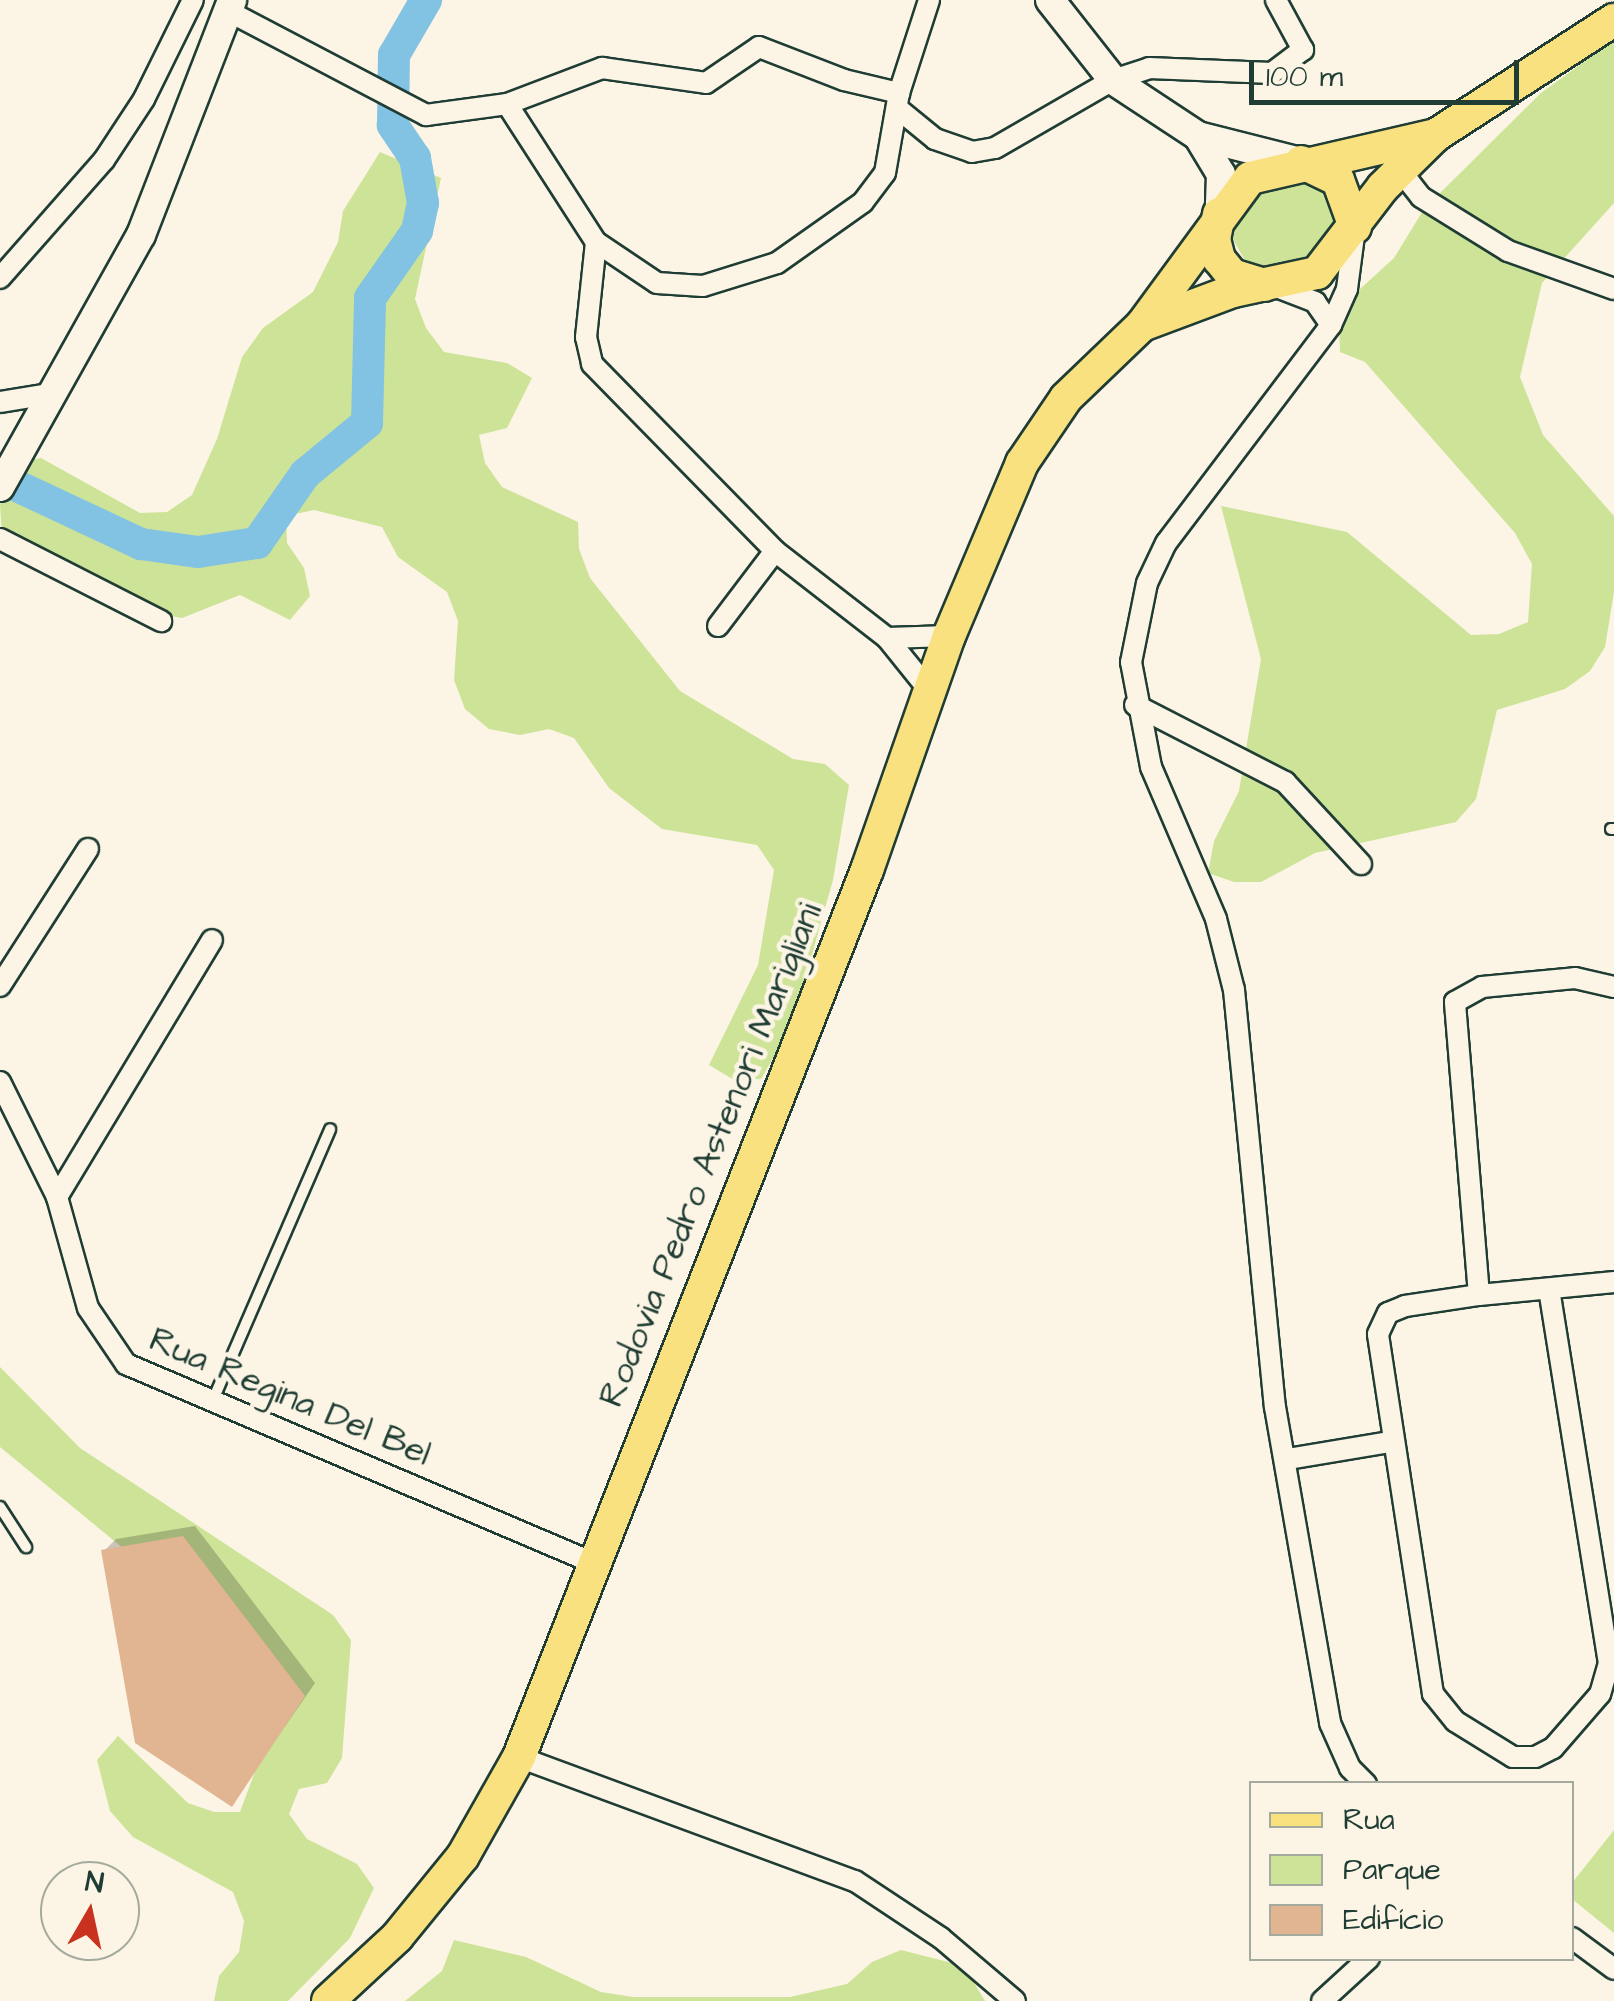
<!DOCTYPE html>
<meta charset="utf-8">
<style>
body{margin:0}
#map{position:relative;width:1614px;height:2001px;overflow:hidden;background:#fcf5e5;font-family:"Architects Daughter",sans-serif}
div>[style]{position:absolute}
.green>*{inset:0;background:#cde398}
.shadow>*{inset:0;background:#0003}
.river>*{height:32px;margin:-16px;padding:0 16px;transform-origin:16px;border-radius:16px;background:#82c2e2}
.building>*{inset:0;background:#e1b592}
.roads{filter:drop-shadow(2px 0 #1f3d34) drop-shadow(-2px 0 #1f3d34) drop-shadow(0 2px #1f3d34) drop-shadow(0 -2px #1f3d34)}
.lane>*{height:10px;margin:-5px;padding:0 5px;transform-origin:5px;border-radius:5px;background:#fcf5e5}
.street>*{height:20px;margin:-10px;padding:0 10px;transform-origin:10px;border-radius:10px;background:#fcf5e5}
.secondary>*{height:28px;margin:-14px;padding:0 14px;transform-origin:14px;border-radius:14px;background:#fcf5e5}
.primary>*{height:32px;margin:-16px;padding:0 16px;transform-origin:16px;border-radius:16px;background:#fae180}
span{translate:-50% -50%;white-space:nowrap;text-align:center;line-height:1.15;-webkit-text-stroke:9px #fcf5e5;paint-order:stroke}
.street-label{font-size:35px;color:#1f3d34}
.legend{position:absolute;left:1249px;top:1781px;width:325px;height:180px;box-sizing:border-box;background:#fcf5e5;border:2px solid #a4ab9e;margin:0;padding:12px 18px;list-style:none;font-size:30px;color:#1f3d34}
.legend li{display:flex;align-items:center;gap:20px;height:50px}
.legend b{width:50px;border:2px solid #a4ab9e}
.north{position:absolute;left:40px;top:1861px;width:100px;height:100px;box-sizing:border-box;background:#fcf5e5;border:2px solid #a4ab9e;border-radius:50%;rotate:9deg;font-size:28px;font-weight:700;line-height:40px;text-align:center;color:#1f3d34}
.north::after{content:'';display:block;margin:auto;width:35px;height:45px;background:#c8321e;clip-path:polygon(50% 0,100% 100%,50% 72%,0 100%)}
.scale{position:absolute;left:1249px;top:60px;width:270px;height:45px;box-sizing:border-box;border:5px solid #1f3d34;border-top:0;padding-left:12px;font-size:30px;line-height:35px;white-space:nowrap;color:#1f3d34;-webkit-text-stroke:8px #fcf5e5;paint-order:stroke}
</style>
<div id="map">
<div class="green">
<div style="clip-path:polygon(1614px 40px,1614px 203px,1542px 283px,1520px 377px,1543px 435px,1614px 516px,1614px 592px,1605px 647px,1590px 671px,1565px 689px,1497px 710px,1476px 799px,1456px 822px,1315px 853px,1261px 882px,1234px 882px,1208px 873px,1214px 841px,1239px 791px,1261px 659px,1221px 506px,1347px 532px,1471px 635px,1499px 634px,1528px 622px,1532px 564px,1515px 533px,1365px 362px,1340px 352px,1339px 325px,1349px 299px,1394px 258px,1424px 209px,1541px 93px)"></div>
<div style="clip-path:polygon(380px 152px,441px 178px,415px 299px,426px 328px,444px 352px,507px 363px,532px 378px,507px 428px,479px 435px,485px 463px,502px 487px,578px 522px,579px 549px,590px 578px,680px 691px,793px 759px,825px 764px,849px 785px,833px 880px,792px 1025px,761px 1079px,734px 1080px,709px 1065px,758px 965px,774px 870px,757px 845px,662px 829px,609px 788px,574px 738px,549px 729px,520px 735px,489px 729px,465px 709px,454px 680px,458px 621px,447px 592px,398px 557px,382px 527px,314px 510px,286px 516px,287px 543px,304px 568px,310px 596px,290px 620px,240px 595px,182px 618px,108px 605px,3px 550px,0 505px,12px 464px,41px 458px,140px 513px,167px 512px,192px 495px,217px 439px,242px 357px,263px 328px,313px 292px,338px 242px,343px 211px)"></div>
<div style="clip-path:polygon(1321px 179px,1342px 230px,1293px 279px,1247px 264px,1230px 234px,1244px 185px)"></div>
<div style="clip-path:polygon(0 1367px,80px 1448px,333px 1615px,351px 1640px,342px 1758px,327px 1783px,299px 1789px,289px 1814px,307px 1839px,357px 1864px,374px 1888px,350px 1938px,288px 2001px,214px 2001px,219px 1976px,239px 1952px,244px 1921px,233px 1892px,133px 1837px,110px 1811px,97px 1760px,118px 1736px,188px 1803px,214px 1812px,240px 1812px,261px 1755px,146px 1567px,0 1447px)"></div>
<div style="clip-path:polygon(1614px 1830px,1614px 1933px,1572px 1899px,1572px 1883px)"></div>
<div style="clip-path:polygon(454px 1940px,526px 1957px,601px 1992px,633px 1997px,790px 1997px,847px 1984px,872px 1962px,901px 1950px,964px 1966px,985px 2001px,405px 2001px,442px 1971px)"></div>
</div>
<div class="shadow">
<div style="clip-path:polygon(195px 1526px,315px 1683px,232px 1803px,104px 1551px,116px 1539px)"></div>
</div>
<div class="river">
<div style="left:0;top:478px;width:156px;rotate:25.1deg"></div>
<div style="left:141px;top:544px;width:58px;rotate:8deg"></div>
<div style="left:198px;top:552px;width:60px;rotate:-8.7deg"></div>
<div style="left:257px;top:543px;width:84px;rotate:-55.2deg"></div>
<div style="left:305px;top:474px;width:80px;rotate:-39.4deg"></div>
<div style="left:367px;top:423px;width:125px;rotate:-88.6deg"></div>
<div style="left:370px;top:298px;width:82px;rotate:-55deg"></div>
<div style="left:417px;top:231px;width:29px;rotate:-78deg"></div>
<div style="left:423px;top:203px;width:46px;rotate:-100.1deg"></div>
<div style="left:415px;top:158px;width:40px;rotate:-124deg"></div>
<div style="left:393px;top:125px;width:70px;rotate:-89.2deg"></div>
<div style="left:394px;top:55px;width:64px;rotate:-59.8deg"></div>
</div>
<div class="building">
<div style="clip-path:polygon(183px 1536px,305px 1696px,232px 1807px,135px 1743px,101px 1550px)"></div>
</div>
<div class="roads">
<div class="lane">
<div style="left:1611px;top:829px;width:3px"></div>
<div style="left:213px;top:1400px;width:295px;rotate:-66.6deg"></div>
<div style="left:0;top:1507px;width:48px;rotate:57deg"></div>
</div>
<div class="street">
<div style="left:228px;top:11px;width:224px;rotate:27.7deg"></div>
<div style="left:426px;top:115px;width:82px;rotate:-7.7deg"></div>
<div style="left:507px;top:104px;width:102px;rotate:-20.8deg"></div>
<div style="left:602px;top:68px;width:105px;rotate:8.2deg"></div>
<div style="left:706px;top:83px;width:64px;rotate:-34.2deg"></div>
<div style="left:759px;top:47px;width:91px;rotate:21.2deg"></div>
<div style="left:844px;top:80px;width:57px;rotate:13.3deg"></div>
<div style="left:507px;top:104px;width:164px;rotate:57.2deg"></div>
<div style="left:596px;top:242px;width:96px;rotate:96deg"></div>
<div style="left:586px;top:337px;width:28px;rotate:77deg"></div>
<div style="left:592px;top:364px;width:262px;rotate:45.6deg"></div>
<div style="left:775px;top:551px;width:142px;rotate:37.8deg"></div>
<div style="left:887px;top:638px;width:67px;rotate:51.1deg"></div>
<div style="left:897px;top:108px;width:49px;rotate:39.2deg"></div>
<div style="left:935px;top:139px;width:39px;rotate:19deg"></div>
<div style="left:972px;top:152px;width:23px;rotate:-10deg"></div>
<div style="left:995px;top:148px;width:136px;rotate:-30deg"></div>
<div style="left:1113px;top:80px;width:38px;rotate:-18deg"></div>
<div style="left:1149px;top:68px;width:123px;rotate:2.3deg"></div>
<div style="left:1272px;top:73px;width:39px;rotate:-37deg"></div>
<div style="left:1303px;top:50px;width:57px;rotate:-118.4deg"></div>
<div style="left:1400px;top:170px;width:34px;rotate:52deg"></div>
<div style="left:1421px;top:197px;width:102px;rotate:31.8deg"></div>
<div style="left:1508px;top:251px;width:113px;rotate:19.7deg"></div>
<div style="left:1355px;top:228px;width:62px;rotate:97.5deg"></div>
<div style="left:1347px;top:289px;width:39px;rotate:114deg"></div>
<div style="left:1331px;top:325px;width:273px;rotate:127.1deg"></div>
<div style="left:1166px;top:543px;width:44px;rotate:115.4deg"></div>
<div style="left:1147px;top:583px;width:81px;rotate:101.4deg"></div>
<div style="left:1131px;top:662px;width:107px;rotate:79.2deg"></div>
<div style="left:1151px;top:767px;width:165px;rotate:66.8deg"></div>
<div style="left:1216px;top:919px;width:73px;rotate:75.8deg"></div>
<div style="left:1234px;top:990px;width:419px;rotate:84.4deg"></div>
<div style="left:1275px;top:1407px;width:321px;rotate:80.1deg"></div>
<div style="left:1330px;top:1723px;width:49px;rotate:66deg"></div>
<div style="left:1350px;top:1768px;width:23px;rotate:45deg"></div>
<div style="left:596px;top:242px;width:73px;rotate:33.9deg"></div>
<div style="left:657px;top:283px;width:46px;rotate:3.7deg"></div>
<div style="left:703px;top:286px;width:77px;rotate:-17.3deg"></div>
<div style="left:777px;top:263px;width:105px;rotate:-35.3deg"></div>
<div style="left:863px;top:202px;width:36px;rotate:-53deg"></div>
<div style="left:885px;top:173px;width:81px;rotate:-80.1deg"></div>
<div style="left:899px;top:93px;width:98px;rotate:-72.1deg"></div>
<div style="left:0;top:278px;width:157px;rotate:-48.6deg"></div>
<div style="left:104px;top:160px;width:73px;rotate:-56.7deg"></div>
<div style="left:144px;top:99px;width:110px;rotate:-63.7deg"></div>
<div style="left:1279px;top:288px;width:39px;rotate:21deg"></div>
<div style="left:1315px;top:302px;width:28px;rotate:55deg"></div>
<div style="left:0;top:402px;width:56px;rotate:-9.3deg"></div>
<div style="left:0;top:539px;width:181px;rotate:27deg"></div>
<div style="left:718px;top:626px;width:94px;rotate:-52.8deg"></div>
<div style="left:887px;top:638px;width:62px;rotate:-1.8deg"></div>
<div style="left:1135px;top:705px;width:169px;rotate:27.2deg"></div>
<div style="left:1285px;top:782px;width:112px;rotate:47.2deg"></div>
<div style="left:0;top:986px;width:163px;rotate:-57.3deg"></div>
<div style="left:0;top:1082px;width:128px;rotate:63.6deg"></div>
<div style="left:57px;top:1197px;width:115px;rotate:74.4deg"></div>
<div style="left:88px;top:1308px;width:68px;rotate:55.8deg"></div>
<div style="left:126px;top:1364px;width:511px;rotate:23.05deg"></div>
<div style="left:57px;top:1197px;width:300px;rotate:-58.9deg"></div>
<div style="left:1549px;top:1289px;width:379px;rotate:80.9deg"></div>
<div style="left:1609px;top:1663px;width:32px;rotate:106deg"></div>
<div style="left:1600px;top:1694px;width:72px;rotate:131deg"></div>
<div style="left:1553px;top:1748px;width:20px;rotate:153deg"></div>
<div style="left:1535px;top:1757px;width:22px;rotate:180deg"></div>
<div style="left:1513px;top:1757px;width:68px;rotate:-148.2deg"></div>
<div style="left:1455px;top:1721px;width:35px;rotate:-129deg"></div>
<div style="left:1433px;top:1694px;width:364px;rotate:-98.7deg"></div>
<div style="left:1378px;top:1334px;width:23px;rotate:-65deg"></div>
<div style="left:1388px;top:1313px;width:18px;rotate:-22deg"></div>
<div style="left:1405px;top:1306px;width:75px;rotate:-8.5deg"></div>
<div style="left:1479px;top:1295px;width:136px;rotate:-5.5deg"></div>
<div style="left:1479px;top:1295px;width:294px;rotate:-94.7deg"></div>
<div style="left:1455px;top:1002px;width:31px;rotate:-29deg"></div>
<div style="left:1482px;top:987px;width:93px;rotate:-5.5deg"></div>
<div style="left:1575px;top:978px;width:40px;rotate:13deg"></div>
<div style="left:1288px;top:1459px;width:103px;rotate:-9.5deg"></div>
<div style="left:519px;top:1757px;width:358px;rotate:20.3deg"></div>
<div style="left:855px;top:1881px;width:103px;rotate:33.5deg"></div>
<div style="left:941px;top:1938px;width:97px;rotate:40.4deg"></div>
<div style="left:1572px;top:1938px;width:52px;rotate:36.4deg"></div>
<div style="left:1322px;top:2001px;width:64px;rotate:-42.5deg"></div>
</div>
<div class="secondary">
<div style="left:1050px;top:0;width:102px;rotate:51.8deg"></div>
<div style="left:1113px;top:80px;width:102px;rotate:33.4deg"></div>
<div style="left:1198px;top:136px;width:106px;rotate:14.2deg"></div>
<div style="left:1198px;top:136px;width:44px;rotate:58.8deg"></div>
<div style="left:1221px;top:174px;width:36px;rotate:92deg"></div>
<div style="left:0;top:487px;width:289px;rotate:-60.8deg"></div>
<div style="left:141px;top:235px;width:252px;rotate:-68.8deg"></div>
</div>
<div class="primary">
<div style="left:1301px;top:162px;width:41px;rotate:25.9deg"></div>
<div style="left:1338px;top:180px;width:50px;rotate:70.1deg"></div>
<div style="left:1219px;top:214px;width:25px;rotate:101deg"></div>
<div style="left:1214px;top:239px;width:21px;rotate:76deg"></div>
<div style="left:1219px;top:259px;width:21px;rotate:51deg"></div>
<div style="left:1232px;top:275px;width:34px;rotate:17deg"></div>
<div style="left:1142px;top:325px;width:97px;rotate:-20.5deg"></div>
<div style="left:1233px;top:291px;width:86px;rotate:-12.1deg"></div>
<div style="left:1317px;top:273px;width:108px;rotate:-52.5deg"></div>
<div style="left:1383px;top:187px;width:74px;rotate:-44.5deg"></div>
<div style="left:1436px;top:135px;width:212px;rotate:-32.9deg"></div>
<div style="left:328px;top:2001px;width:94px;rotate:-42.8deg"></div>
<div style="left:397px;top:1937px;width:104px;rotate:-50.8deg"></div>
<div style="left:463px;top:1856px;width:114px;rotate:-60.5deg"></div>
<div style="left:519px;top:1757px;width:953px;rotate:-68.58deg"></div>
<div style="left:867px;top:870px;width:248px;rotate:-70.7deg"></div>
<div style="left:949px;top:636px;width:188px;rotate:-67.1deg"></div>
<div style="left:1022px;top:463px;width:78px;rotate:-55.9deg"></div>
<div style="left:1066px;top:398px;width:105px;rotate:-43.8deg"></div>
<div style="left:1142px;top:325px;width:182px;rotate:-53.7deg"></div>
<div style="left:1250px;top:178px;width:191px;rotate:-13deg"></div>
</div>
</div>
<div class="street-label">
<span style="left:711px;top:1155px;rotate:-68deg">Rodovia Pedro Astenori Marigliani</span>
<span style="left:290px;top:1397px;rotate:23deg">Rua Regina Del Bel</span>
</div>
<ul class="legend">
<li><b style="height:12px;background:#fae180"></b>Rua</li>
<li><b style="height:28px;background:#cde398"></b>Parque</li>
<li><b style="height:28px;background:#e1b592"></b>Edifício</li>
</ul>
<div class="north">N</div>
<div class="scale">100 m</div>
</div>
